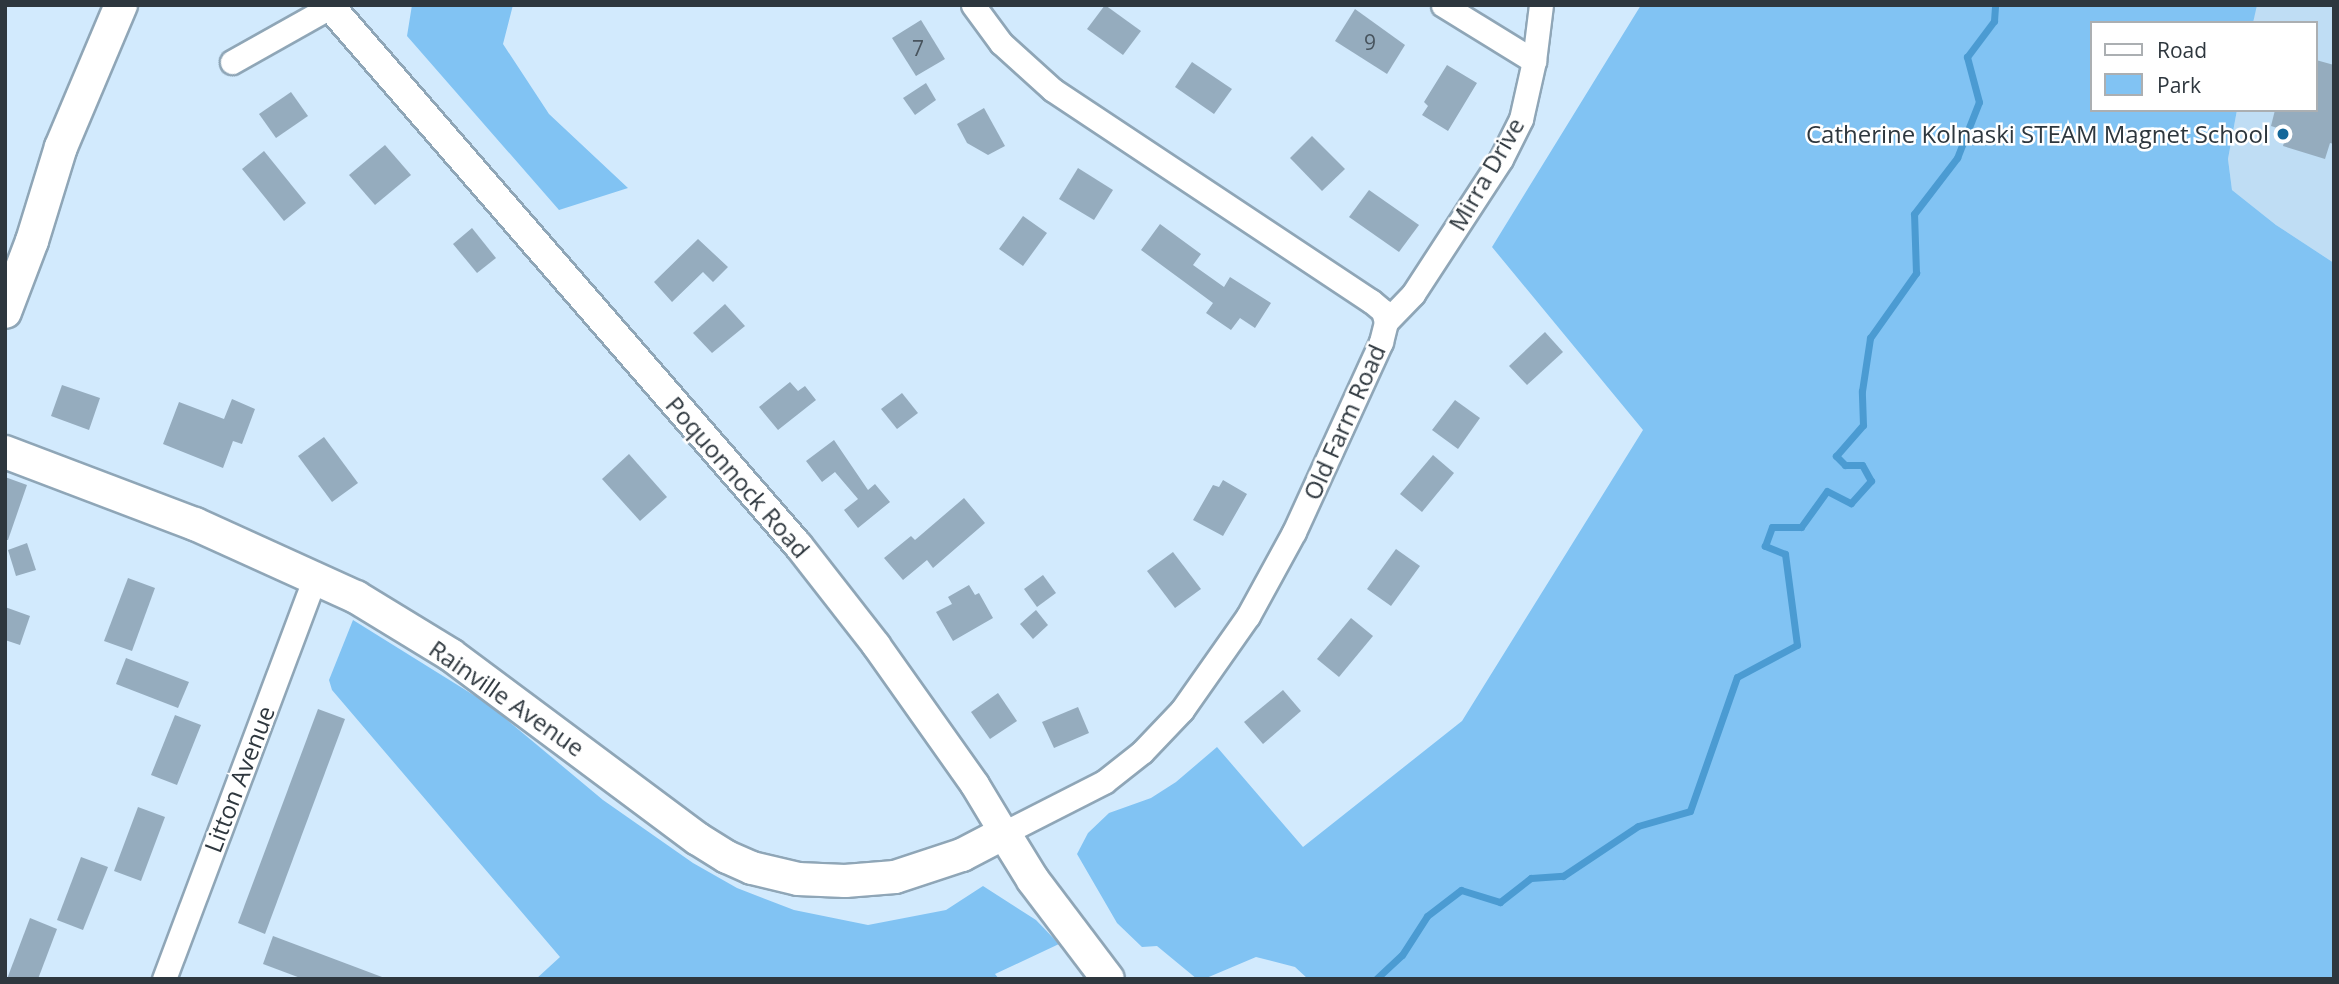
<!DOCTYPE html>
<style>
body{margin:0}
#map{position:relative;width:2339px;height:984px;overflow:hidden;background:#d2eafd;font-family:"Open Sans",sans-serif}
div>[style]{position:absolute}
.built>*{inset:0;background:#bfddf4}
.green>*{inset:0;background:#81c3f3}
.stream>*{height:7px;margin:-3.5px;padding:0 3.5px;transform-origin:3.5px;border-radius:3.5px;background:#4b9bd2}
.building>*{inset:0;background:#95acbe}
.roads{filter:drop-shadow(2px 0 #8fa6b7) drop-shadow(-2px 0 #8fa6b7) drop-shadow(0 2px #8fa6b7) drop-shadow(0 -2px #8fa6b7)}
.minor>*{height:23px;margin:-11.5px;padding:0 11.5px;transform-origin:11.5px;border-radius:11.5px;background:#fff}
.tertiary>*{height:28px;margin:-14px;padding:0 14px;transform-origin:14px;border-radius:14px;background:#fff}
.secondary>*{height:32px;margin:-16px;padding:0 16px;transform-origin:16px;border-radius:16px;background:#fff}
.dots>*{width:19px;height:19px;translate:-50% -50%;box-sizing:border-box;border:4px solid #fff;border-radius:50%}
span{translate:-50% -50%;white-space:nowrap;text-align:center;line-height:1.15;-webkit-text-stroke:5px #fff;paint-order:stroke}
.number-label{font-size:21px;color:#48545e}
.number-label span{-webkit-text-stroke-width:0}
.poi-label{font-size:24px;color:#2e373e}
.right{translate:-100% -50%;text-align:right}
.street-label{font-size:24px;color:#2e373e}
.frame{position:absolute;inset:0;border:7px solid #2e373e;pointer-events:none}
.legend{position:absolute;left:2090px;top:21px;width:228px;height:91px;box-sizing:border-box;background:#fff;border:2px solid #abafb2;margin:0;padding:9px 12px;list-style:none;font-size:21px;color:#2e373e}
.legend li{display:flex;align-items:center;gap:14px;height:35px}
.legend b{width:35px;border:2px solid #abafb2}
</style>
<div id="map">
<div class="built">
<div style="clip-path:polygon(2256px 5px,2334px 5px,2334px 263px,2276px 225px,2232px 190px,2228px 159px,2237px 110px,2316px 110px,2316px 23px,2253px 23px)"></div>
</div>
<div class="green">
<div style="clip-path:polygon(412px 5px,513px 5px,503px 44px,549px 114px,628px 188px,559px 210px,407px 36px)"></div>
<div style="clip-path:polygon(1641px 5px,2257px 5px,2253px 23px,2092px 23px,2092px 110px,2237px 110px,2228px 159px,2232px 190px,2276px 225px,2334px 263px,2334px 979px,1308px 979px,1295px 967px,1256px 957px,1204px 979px,1197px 979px,1157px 946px,1142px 947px,1117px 923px,1077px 854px,1088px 833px,1109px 813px,1151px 798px,1176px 782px,1217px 747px,1303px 847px,1462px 721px,1643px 430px,1492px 247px)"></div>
<div style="clip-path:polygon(353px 620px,488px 704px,603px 800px,693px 863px,737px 888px,794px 910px,868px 925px,946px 910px,983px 886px,1036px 920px,1059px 944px,995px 974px,999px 979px,536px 979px,560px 957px,332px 690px,329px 680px)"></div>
</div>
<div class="stream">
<div style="left:1376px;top:979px;width:35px;rotate:-43deg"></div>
<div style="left:1402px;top:955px;width:46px;rotate:-57.3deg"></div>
<div style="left:1427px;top:916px;width:43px;rotate:-37.4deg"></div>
<div style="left:1461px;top:890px;width:41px;rotate:17.1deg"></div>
<div style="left:1500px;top:902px;width:39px;rotate:-38deg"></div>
<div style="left:1531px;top:878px;width:32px;rotate:-4deg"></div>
<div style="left:1563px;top:876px;width:90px;rotate:-33.7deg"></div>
<div style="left:1638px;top:826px;width:54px;rotate:-16.1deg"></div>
<div style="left:1690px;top:811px;width:142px;rotate:-70.7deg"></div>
<div style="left:1737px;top:677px;width:68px;rotate:-28.1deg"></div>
<div style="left:1797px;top:645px;width:92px;rotate:-97.5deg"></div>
<div style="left:1785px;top:554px;width:22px;rotate:-158deg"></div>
<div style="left:1765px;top:546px;width:20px;rotate:-70deg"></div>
<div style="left:1772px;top:527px;width:29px"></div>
<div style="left:1801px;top:527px;width:44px;rotate:-54.2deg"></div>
<div style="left:1827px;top:491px;width:27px;rotate:27deg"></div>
<div style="left:1851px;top:503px;width:30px;rotate:-48deg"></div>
<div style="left:1871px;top:481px;width:18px;rotate:-119deg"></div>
<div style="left:1862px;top:465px;width:17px;rotate:180deg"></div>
<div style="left:1845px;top:465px;width:13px;rotate:-135deg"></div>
<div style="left:1836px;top:456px;width:41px;rotate:-48.9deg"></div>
<div style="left:1863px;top:425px;width:34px;rotate:-92deg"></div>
<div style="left:1862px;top:391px;width:54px;rotate:-81.4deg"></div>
<div style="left:1870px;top:338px;width:80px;rotate:-54.7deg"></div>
<div style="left:1916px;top:273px;width:59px;rotate:-91.9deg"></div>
<div style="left:1914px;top:214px;width:71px;rotate:-52.5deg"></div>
<div style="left:1957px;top:158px;width:60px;rotate:-68.6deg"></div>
<div style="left:1979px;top:102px;width:47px;rotate:-104.9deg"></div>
<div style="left:1967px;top:57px;width:45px;rotate:-53.1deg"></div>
<div style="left:1994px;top:21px;width:16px;rotate:-86deg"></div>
</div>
<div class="building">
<div style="clip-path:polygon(1105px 5px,1141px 31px,1123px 55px,1087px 29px)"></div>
<div style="clip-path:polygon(1355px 9px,1405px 45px,1387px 74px,1335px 41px)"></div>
<div style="clip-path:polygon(921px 20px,945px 59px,916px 76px,892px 38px)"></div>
<div style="clip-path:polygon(2316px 60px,2334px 65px,2334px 144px,2330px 143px,2325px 159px,2283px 146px,2287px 131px,2271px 126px,2275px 110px,2316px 110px)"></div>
<div style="clip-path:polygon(1192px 62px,1232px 89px,1214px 114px,1175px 87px)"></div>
<div style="clip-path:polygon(1447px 65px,1477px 83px,1448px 131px,1422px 115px,1428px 106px,1424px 102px)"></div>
<div style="clip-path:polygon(926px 83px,936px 100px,915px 115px,903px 98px)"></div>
<div style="clip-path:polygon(291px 92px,308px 116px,276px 138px,259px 114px)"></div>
<div style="clip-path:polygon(984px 108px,1005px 146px,988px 155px,967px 143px,957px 124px)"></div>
<div style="clip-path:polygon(1312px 136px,1345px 169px,1322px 191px,1290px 158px)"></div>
<div style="clip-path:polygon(385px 145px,411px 175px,375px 205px,349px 175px)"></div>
<div style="clip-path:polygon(264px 151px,306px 203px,284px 221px,242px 169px)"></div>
<div style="clip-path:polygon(1078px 168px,1113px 190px,1094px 220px,1059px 199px)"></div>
<div style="clip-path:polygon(1369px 190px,1419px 225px,1399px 252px,1349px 217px)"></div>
<div style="clip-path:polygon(1023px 216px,1047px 233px,1023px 266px,999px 249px)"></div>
<div style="clip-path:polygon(1160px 224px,1201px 254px,1193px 265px,1224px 287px,1230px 277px,1271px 303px,1255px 328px,1240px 318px,1231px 330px,1206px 313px,1213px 303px,1141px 250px)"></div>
<div style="clip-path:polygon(472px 228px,496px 258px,477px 273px,453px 244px)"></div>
<div style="clip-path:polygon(698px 239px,728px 267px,713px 282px,703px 272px,672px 302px,654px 282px)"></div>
<div style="clip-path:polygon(725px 304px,745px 326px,712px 353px,693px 333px)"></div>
<div style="clip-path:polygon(1545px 332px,1563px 352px,1527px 385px,1509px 366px)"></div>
<div style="clip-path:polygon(790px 382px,798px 391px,805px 386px,816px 400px,778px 430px,759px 407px)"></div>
<div style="clip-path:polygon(62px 385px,100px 398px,89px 430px,51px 416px)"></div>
<div style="clip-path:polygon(902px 393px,918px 413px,897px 429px,881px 409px)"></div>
<div style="clip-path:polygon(232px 399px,255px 409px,242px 444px,233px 441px,223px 468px,163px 444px,179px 402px,224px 419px)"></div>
<div style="clip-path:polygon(1455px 400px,1480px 418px,1458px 449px,1432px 430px)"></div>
<div style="clip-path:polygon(324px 437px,358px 483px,332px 502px,298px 456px)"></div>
<div style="clip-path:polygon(834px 440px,868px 490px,875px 484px,890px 502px,858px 528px,844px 510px,858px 499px,835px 472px,822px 482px,806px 461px)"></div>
<div style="clip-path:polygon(629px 454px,667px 497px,640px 521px,602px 479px)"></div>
<div style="clip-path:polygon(1433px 455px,1454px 473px,1422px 512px,1400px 494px)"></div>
<div style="clip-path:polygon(5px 477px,27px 485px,8px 540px,5px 540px)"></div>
<div style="clip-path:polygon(1223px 480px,1247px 494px,1223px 536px,1193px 520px,1213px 485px,1219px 487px)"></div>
<div style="clip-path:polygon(964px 498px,985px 523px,933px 568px,927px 560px,903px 580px,884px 558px,911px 536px,915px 540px)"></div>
<div style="clip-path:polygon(27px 543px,36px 570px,16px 576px,8px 550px)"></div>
<div style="clip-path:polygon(1396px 549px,1420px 566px,1391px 606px,1367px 589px)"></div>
<div style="clip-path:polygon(1173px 552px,1201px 589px,1175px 608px,1147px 571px)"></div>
<div style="clip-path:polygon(1043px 575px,1056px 593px,1037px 607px,1024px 589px)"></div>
<div style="clip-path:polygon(128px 578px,155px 588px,132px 651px,104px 641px)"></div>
<div style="clip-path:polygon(969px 585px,975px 595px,979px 593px,993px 618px,953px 641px,936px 612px,952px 604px,948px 597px)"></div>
<div style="clip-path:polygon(5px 607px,30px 616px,20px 645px,5px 640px)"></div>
<div style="clip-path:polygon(1036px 610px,1048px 625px,1033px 639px,1020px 624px)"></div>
<div style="clip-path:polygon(1351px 618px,1373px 636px,1339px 677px,1317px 659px)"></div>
<div style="clip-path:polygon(126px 658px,189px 682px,178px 708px,116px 684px)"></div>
<div style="clip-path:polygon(1283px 690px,1301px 711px,1263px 744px,1244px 722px)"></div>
<div style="clip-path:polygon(998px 693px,1017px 721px,990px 739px,971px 712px)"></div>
<div style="clip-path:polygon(1078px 707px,1089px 733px,1054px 748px,1042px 722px)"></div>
<div style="clip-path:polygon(318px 709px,345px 719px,265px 934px,238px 923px)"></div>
<div style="clip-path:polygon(175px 715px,201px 725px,177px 785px,151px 775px)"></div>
<div style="clip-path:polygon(138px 807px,165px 817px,141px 881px,114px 871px)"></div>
<div style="clip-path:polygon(81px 857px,108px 867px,83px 930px,57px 920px)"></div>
<div style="clip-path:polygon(30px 918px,57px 929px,38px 979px,7px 979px)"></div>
<div style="clip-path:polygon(273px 936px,382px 977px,382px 979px,303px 979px,263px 964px)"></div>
</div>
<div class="roads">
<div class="minor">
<div style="left:973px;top:5px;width:47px;rotate:53.6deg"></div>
<div style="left:1001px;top:43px;width:70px;rotate:42.1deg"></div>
<div style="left:1053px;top:90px;width:382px;rotate:33.6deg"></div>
<div style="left:1371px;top:301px;width:16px;rotate:40deg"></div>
<div style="left:1383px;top:311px;width:11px;rotate:75deg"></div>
<div style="left:1386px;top:322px;width:21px;rotate:104deg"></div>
<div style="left:1381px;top:342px;width:209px;rotate:114.6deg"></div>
<div style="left:1294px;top:532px;width:96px;rotate:118.7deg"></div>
<div style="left:1248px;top:616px;width:115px;rotate:125.1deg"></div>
<div style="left:1182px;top:710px;width:58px;rotate:133.6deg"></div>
<div style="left:1142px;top:752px;width:48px;rotate:141.7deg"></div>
<div style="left:1104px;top:782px;width:112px;rotate:153deg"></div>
<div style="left:1443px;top:5px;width:107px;rotate:31.6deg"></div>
<div style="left:232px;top:62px;width:112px;rotate:-29.3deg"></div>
<div style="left:1386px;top:322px;width:39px;rotate:-46deg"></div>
<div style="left:1413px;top:294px;width:161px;rotate:-56.9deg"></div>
<div style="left:1501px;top:159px;width:45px;rotate:-63.4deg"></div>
<div style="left:1521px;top:119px;width:59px;rotate:-77.4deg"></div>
<div style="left:1534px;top:61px;width:56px;rotate:-82.9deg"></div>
<div style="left:164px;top:979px;width:428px;rotate:-69.4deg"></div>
</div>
<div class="tertiary">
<div style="left:329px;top:5px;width:715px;rotate:49.03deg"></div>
<div style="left:798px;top:545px;width:127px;rotate:52deg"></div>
<div style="left:876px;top:645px;width:171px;rotate:54.7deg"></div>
<div style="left:975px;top:785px;width:56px;rotate:58.9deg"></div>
</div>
<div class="secondary">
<div style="left:5px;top:312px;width:76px;rotate:-69.2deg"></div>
<div style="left:32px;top:241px;width:98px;rotate:-72.9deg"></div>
<div style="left:61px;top:147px;width:154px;rotate:-67.1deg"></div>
<div style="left:5px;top:452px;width:203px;rotate:20.8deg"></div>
<div style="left:195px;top:524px;width:177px;rotate:24.4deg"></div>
<div style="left:356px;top:597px;width:111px;rotate:31.4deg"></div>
<div style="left:451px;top:655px;width:308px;rotate:36.7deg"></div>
<div style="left:698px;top:839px;width:34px;rotate:32deg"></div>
<div style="left:727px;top:857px;width:27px;rotate:24deg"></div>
<div style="left:752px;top:868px;width:47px;rotate:13.4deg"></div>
<div style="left:798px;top:879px;width:47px;rotate:2.4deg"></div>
<div style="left:845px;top:881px;width:50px;rotate:-4.6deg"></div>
<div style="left:895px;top:877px;width:71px;rotate:-18.2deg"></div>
<div style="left:962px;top:855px;width:47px;rotate:-27.6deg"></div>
<div style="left:1004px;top:833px;width:55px;rotate:58.3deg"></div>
<div style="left:1033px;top:880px;width:124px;rotate:52.9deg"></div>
</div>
</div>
<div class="dots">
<div style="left:2283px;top:134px;background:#146799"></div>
</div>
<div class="number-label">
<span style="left:1370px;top:42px">9</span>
<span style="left:918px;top:48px">7</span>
</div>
<div class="poi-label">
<span class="right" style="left:2269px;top:134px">Catherine Kolnaski STEAM Magnet School</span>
</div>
<div class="street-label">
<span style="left:1486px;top:174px;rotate:-60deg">Mirra Drive</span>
<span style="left:1344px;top:422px;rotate:-66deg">Old Farm Road</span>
<span style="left:738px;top:477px;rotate:49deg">Poquonnock Road</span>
<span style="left:507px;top:698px;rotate:35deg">Rainville Avenue</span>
<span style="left:239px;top:779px;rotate:-69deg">Litton Avenue</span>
</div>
<div class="frame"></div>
<ul class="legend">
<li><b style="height:9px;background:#fff"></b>Road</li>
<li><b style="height:19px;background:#81c3f3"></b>Park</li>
</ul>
</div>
